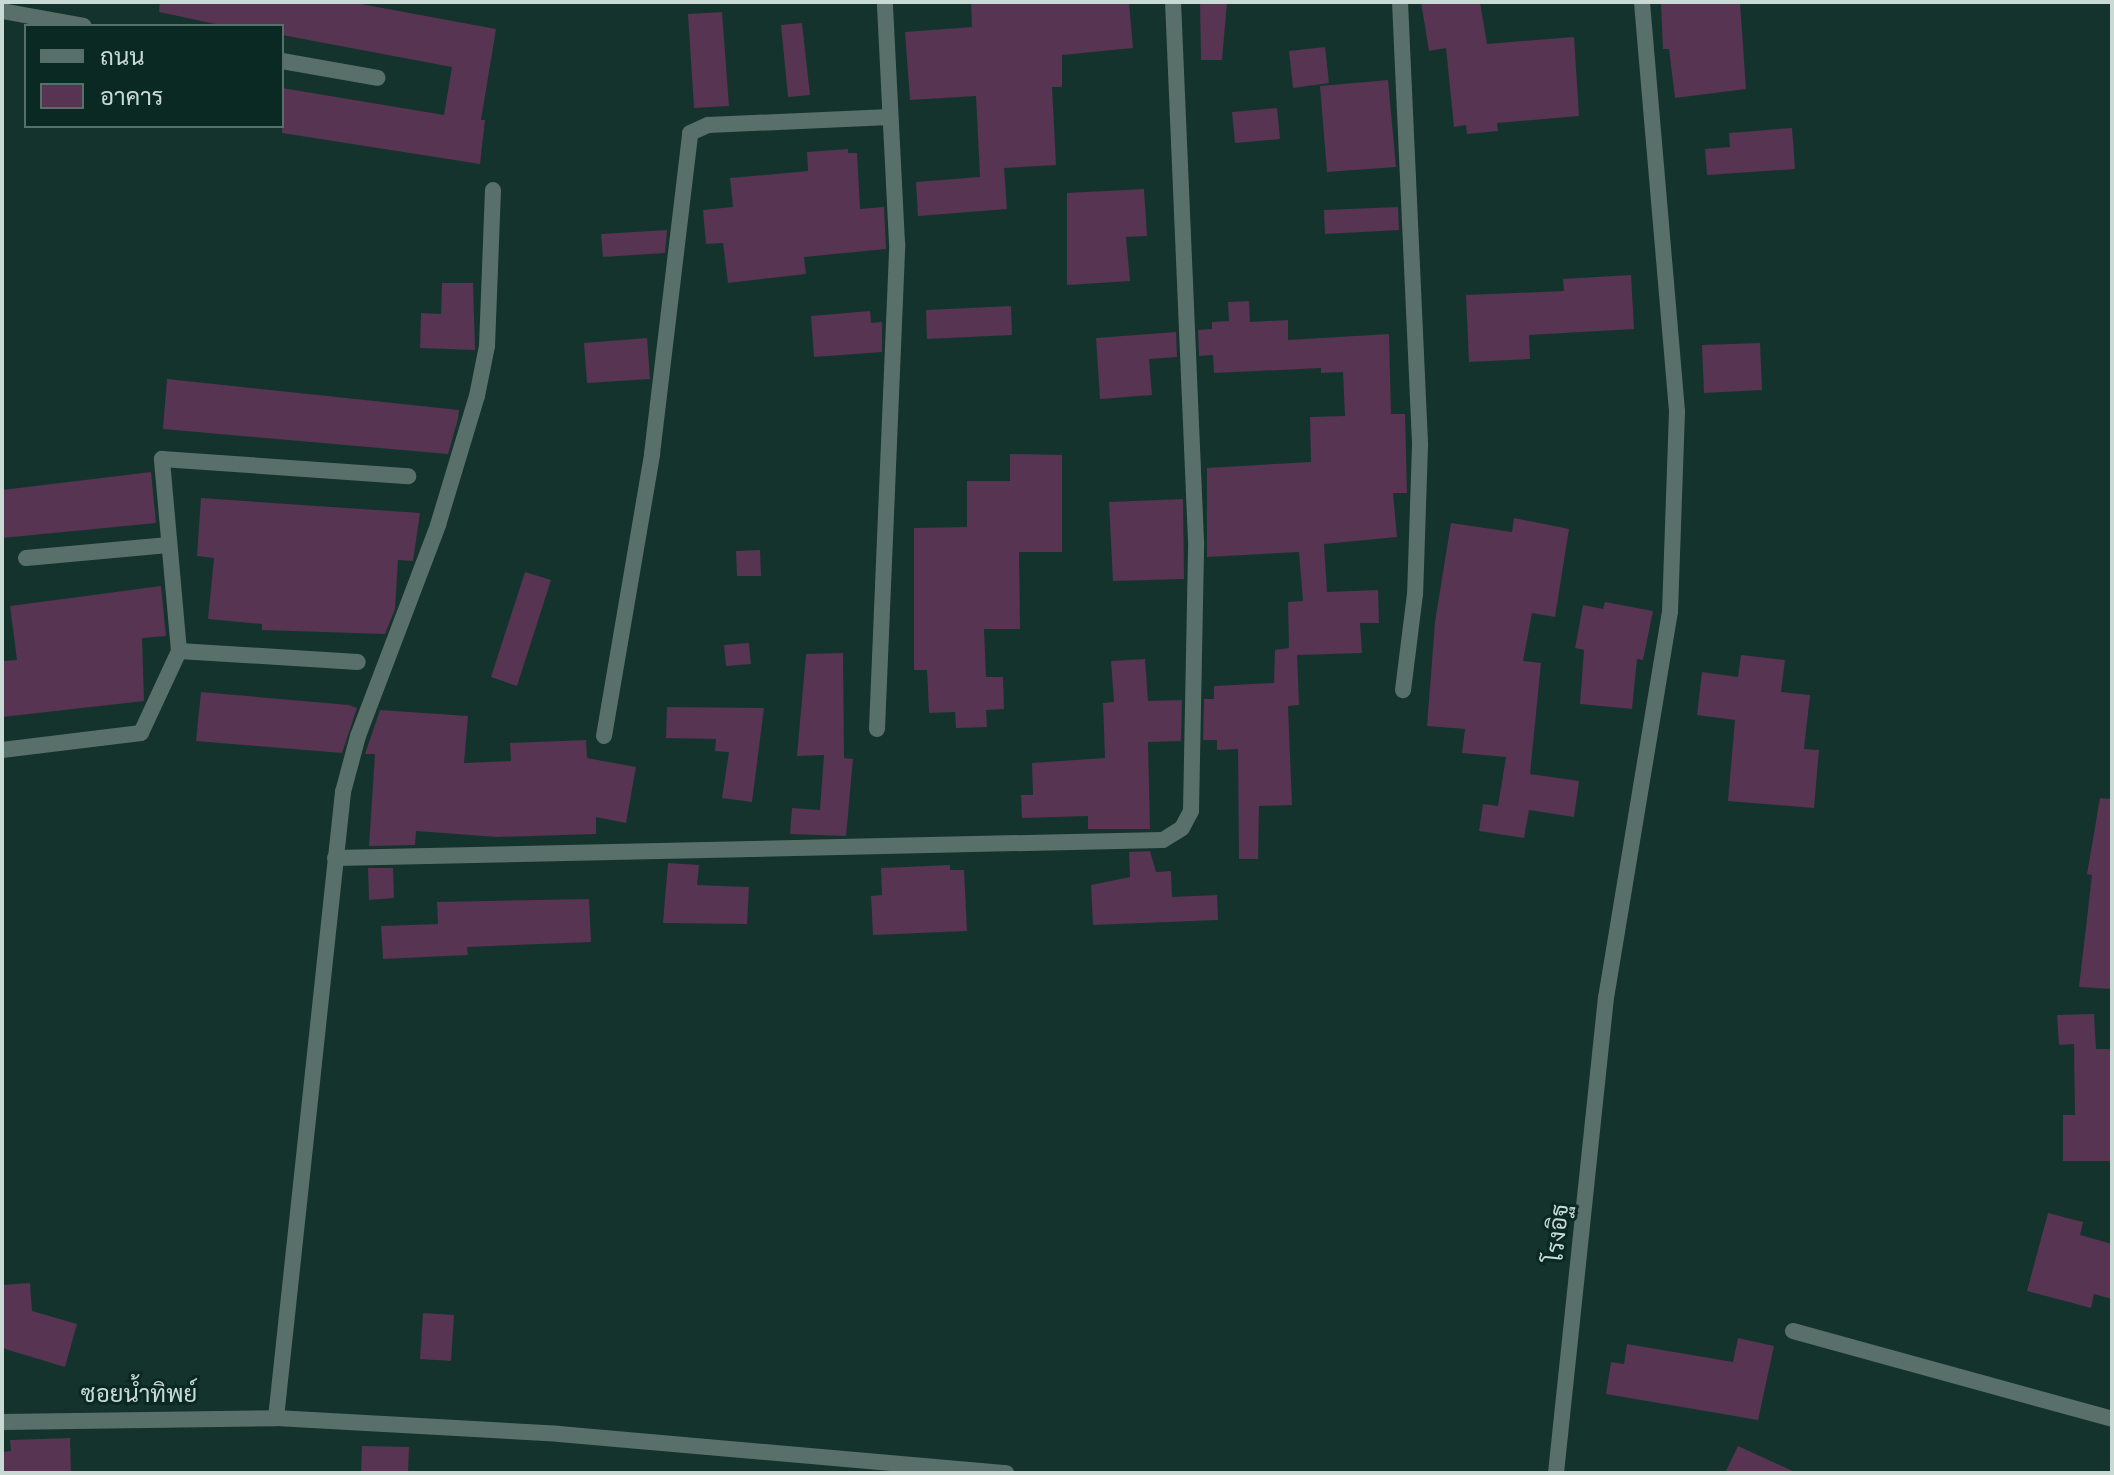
<!DOCTYPE html>
<meta charset="utf-8">
<style>
body{margin:0}
#map{position:relative;width:2114px;height:1475px;overflow:hidden;background:#14332c;font-family:Jost,Sarabun,sans-serif}
div>[style]{position:absolute}
.building>*{inset:0;background:#563452}
.minor>*{height:16px;margin:-8px;padding:0 8px;transform-origin:8px;border-radius:8px;background:#59706a}
span{translate:-50% -50%;white-space:nowrap;text-align:center;line-height:1.15;-webkit-text-stroke:6px #092922;paint-order:stroke}
.street-label{font-size:24px;color:#c9d9d4}
.frame{position:absolute;inset:0;border:4px solid #c9d9d4;pointer-events:none}
.legend{position:absolute;left:24px;top:24px;width:260px;height:104px;box-sizing:border-box;background:#092922;border:2px solid #566f69;margin:0;padding:10px 14px;list-style:none;font-size:24px;color:#c9d9d4}
.legend li{display:flex;align-items:center;gap:16px;height:40px}
.legend b{width:40px;border:2px solid #566f69}
</style>
<div id="map">
<div class="building">
<div style="clip-path:polygon(160px 2px,350px 2px,496px 29px,481px 120px,485px 120px,480px 164px,282px 133px,282px 88px,444px 115px,452px 67px,282px 35px,282px 26px,225px 26px,159px 12px)"></div>
<div style="clip-path:polygon(971px 2px,1129px 2px,1133px 48px,1062px 55px,1062px 87px,1052px 87px,1056px 165px,1004px 168px,1007px 209px,918px 216px,916px 182px,980px 177px,976px 96px,910px 100px,905px 32px,972px 27px)"></div>
<div style="clip-path:polygon(1200px 2px,1227px 2px,1222px 60px,1201px 60px)"></div>
<div style="clip-path:polygon(1421px 2px,1480px 2px,1487px 44px,1574px 37px,1579px 116px,1497px 123px,1498px 131px,1467px 134px,1466px 125px,1454px 127px,1446px 48px,1429px 51px)"></div>
<div style="clip-path:polygon(1740px 2px,1746px 89px,1675px 98px,1669px 49px,1663px 49px,1661px 4px)"></div>
<div style="clip-path:polygon(722px 12px,729px 106px,694px 108px,688px 14px)"></div>
<div style="clip-path:polygon(802px 23px,810px 95px,788px 97px,781px 25px)"></div>
<div style="clip-path:polygon(1325px 47px,1329px 83px,1293px 88px,1289px 51px)"></div>
<div style="clip-path:polygon(1388px 80px,1396px 167px,1327px 172px,1320px 86px)"></div>
<div style="clip-path:polygon(1277px 108px,1280px 139px,1235px 143px,1232px 112px)"></div>
<div style="clip-path:polygon(1792px 128px,1795px 169px,1707px 175px,1705px 149px,1730px 147px,1729px 133px)"></div>
<div style="clip-path:polygon(848px 149px,848px 153px,857px 153px,860px 209px,884px 207px,886px 249px,804px 257px,806px 274px,728px 283px,723px 243px,706px 244px,703px 210px,733px 207px,730px 178px,808px 171px,807px 152px)"></div>
<div style="clip-path:polygon(1144px 189px,1147px 236px,1126px 237px,1130px 281px,1067px 285px,1067px 193px)"></div>
<div style="clip-path:polygon(1398px 207px,1399px 230px,1325px 234px,1324px 210px)"></div>
<div style="clip-path:polygon(667px 230px,665px 253px,603px 257px,601px 234px)"></div>
<div style="clip-path:polygon(1631px 275px,1634px 329px,1529px 335px,1530px 359px,1469px 362px,1466px 295px,1564px 291px,1563px 279px)"></div>
<div style="clip-path:polygon(442px 283px,473px 283px,475px 350px,420px 348px,421px 313px,441px 314px)"></div>
<div style="clip-path:polygon(1249px 301px,1250px 322px,1288px 320px,1288px 340px,1389px 334px,1391px 414px,1405px 414px,1407px 493px,1393px 493px,1397px 537px,1324px 544px,1327px 592px,1378px 590px,1379px 623px,1360px 623px,1362px 653px,1297px 655px,1299px 705px,1288px 706px,1292px 805px,1259px 806px,1258px 859px,1239px 859px,1238px 749px,1217px 750px,1217px 740px,1203px 740px,1204px 699px,1214px 699px,1214px 686px,1274px 683px,1275px 650px,1289px 648px,1288px 602px,1303px 601px,1299px 552px,1207px 557px,1207px 468px,1311px 462px,1310px 417px,1345px 416px,1343px 372px,1321px 373px,1321px 368px,1214px 373px,1213px 355px,1199px 356px,1198px 330px,1212px 329px,1212px 322px,1229px 321px,1228px 302px)"></div>
<div style="clip-path:polygon(1011px 306px,1012px 335px,927px 339px,926px 310px)"></div>
<div style="clip-path:polygon(870px 311px,871px 323px,882px 322px,882px 352px,814px 357px,811px 316px)"></div>
<div style="clip-path:polygon(1176px 332px,1177px 357px,1149px 359px,1152px 395px,1100px 399px,1096px 338px)"></div>
<div style="clip-path:polygon(647px 338px,650px 379px,587px 383px,584px 343px)"></div>
<div style="clip-path:polygon(1760px 343px,1762px 390px,1704px 393px,1702px 345px)"></div>
<div style="clip-path:polygon(167px 379px,459px 410px,458px 419px,448px 454px,163px 429px)"></div>
<div style="clip-path:polygon(1010px 454px,1062px 455px,1062px 552px,1019px 552px,1020px 629px,984px 629px,986px 677px,1003px 677px,1004px 709px,986px 710px,987px 727px,956px 728px,955px 712px,929px 713px,927px 670px,914px 670px,914px 528px,967px 527px,967px 481px,1010px 481px)"></div>
<div style="clip-path:polygon(151px 472px,156px 523px,2px 538px,2px 490px)"></div>
<div style="clip-path:polygon(201px 498px,420px 513px,413px 561px,398px 560px,395px 609px,385px 634px,262px 630px,262px 624px,208px 619px,214px 558px,197px 556px)"></div>
<div style="clip-path:polygon(1183px 499px,1184px 579px,1113px 581px,1109px 502px)"></div>
<div style="clip-path:polygon(1514px 518px,1569px 529px,1555px 617px,1532px 613px,1523px 661px,1541px 663px,1530px 774px,1579px 781px,1574px 817px,1529px 810px,1524px 838px,1479px 831px,1483px 804px,1498px 806px,1506px 757px,1462px 753px,1465px 729px,1427px 726px,1435px 622px,1451px 523px,1512px 532px)"></div>
<div style="clip-path:polygon(760px 550px,761px 576px,737px 576px,736px 551px)"></div>
<div style="clip-path:polygon(525px 572px,551px 580px,517px 686px,491px 677px)"></div>
<div style="clip-path:polygon(161px 586px,166px 636px,142px 638px,144px 701px,2px 717px,2px 661px,17px 660px,10px 606px)"></div>
<div style="clip-path:polygon(1605px 602px,1653px 611px,1643px 660px,1637px 659px,1632px 709px,1580px 704px,1584px 650px,1575px 648px,1583px 605px,1603px 609px)"></div>
<div style="clip-path:polygon(749px 643px,751px 664px,726px 666px,724px 645px)"></div>
<div style="clip-path:polygon(843px 653px,844px 758px,853px 759px,846px 836px,790px 834px,792px 808px,820px 810px,824px 755px,797px 756px,806px 654px)"></div>
<div style="clip-path:polygon(1741px 655px,1785px 660px,1781px 692px,1810px 695px,1804px 749px,1819px 750px,1814px 808px,1728px 801px,1735px 720px,1697px 715px,1702px 672px,1738px 677px)"></div>
<div style="clip-path:polygon(1145px 659px,1148px 701px,1182px 700px,1181px 741px,1148px 742px,1150px 829px,1088px 829px,1088px 816px,1022px 818px,1021px 795px,1033px 795px,1032px 763px,1105px 758px,1103px 703px,1114px 702px,1111px 661px)"></div>
<div style="clip-path:polygon(201px 692px,349px 705px,357px 708px,342px 753px,196px 741px)"></div>
<div style="clip-path:polygon(667px 707px,764px 708px,752px 802px,722px 798px,729px 752px,715px 751px,716px 739px,666px 738px)"></div>
<div style="clip-path:polygon(380px 710px,468px 716px,464px 763px,511px 761px,510px 743px,586px 740px,587px 758px,636px 767px,626px 823px,596px 817px,596px 834px,497px 837px,416px 831px,415px 845px,369px 846px,375px 754px,365px 754px)"></div>
<div style="clip-path:polygon(2100px 798px,2112px 799px,2112px 989px,2079px 987px,2092px 875px,2087px 874px)"></div>
<div style="clip-path:polygon(1150px 851px,1156px 872px,1171px 871px,1172px 897px,1217px 895px,1218px 920px,1093px 925px,1091px 885px,1130px 877px,1129px 852px)"></div>
<div style="clip-path:polygon(668px 863px,699px 865px,697px 885px,749px 887px,747px 924px,663px 923px)"></div>
<div style="clip-path:polygon(950px 865px,950px 870px,964px 870px,967px 931px,873px 935px,871px 896px,882px 895px,881px 868px)"></div>
<div style="clip-path:polygon(368px 868px,393px 868px,394px 898px,369px 900px)"></div>
<div style="clip-path:polygon(589px 899px,591px 942px,467px 947px,468px 955px,383px 959px,381px 926px,438px 924px,437px 902px)"></div>
<div style="clip-path:polygon(2094px 1014px,2096px 1049px,2112px 1049px,2112px 1161px,2063px 1161px,2063px 1115px,2075px 1115px,2074px 1044px,2059px 1045px,2057px 1015px)"></div>
<div style="clip-path:polygon(2048px 1213px,2083px 1222px,2080px 1235px,2112px 1244px,2112px 1299px,2094px 1294px,2091px 1308px,2027px 1291px)"></div>
<div style="clip-path:polygon(30px 1283px,32px 1311px,77px 1324px,65px 1367px,2px 1348px,2px 1285px)"></div>
<div style="clip-path:polygon(423px 1313px,454px 1315px,451px 1361px,420px 1359px)"></div>
<div style="clip-path:polygon(1738px 1338px,1774px 1346px,1758px 1420px,1606px 1394px,1611px 1362px,1624px 1364px,1627px 1344px,1733px 1362px)"></div>
<div style="clip-path:polygon(70px 1438px,71px 1473px,2px 1473px,2px 1452px,11px 1451px,10px 1440px)"></div>
<div style="clip-path:polygon(362px 1446px,409px 1447px,408px 1473px,361px 1473px)"></div>
<div style="clip-path:polygon(1738px 1446px,1797px 1473px,1725px 1473px)"></div>
</div>
<div class="minor">
<div style="left:1400px;top:2px;width:444px;rotate:87.4deg"></div>
<div style="left:1420px;top:446px;width:148px;rotate:91.9deg"></div>
<div style="left:1415px;top:594px;width:97px;rotate:97.1deg"></div>
<div style="left:2px;top:11px;width:83px;rotate:10.4deg"></div>
<div style="left:282px;top:61px;width:97px;rotate:10deg"></div>
<div style="left:26px;top:558px;width:143px;rotate:-5.2deg"></div>
<div style="left:179px;top:651px;width:179px;rotate:3.5deg"></div>
<div style="left:877px;top:729px;width:486px;rotate:-87.6deg"></div>
<div style="left:897px;top:243px;width:241px;rotate:-92.9deg"></div>
<div style="left:604px;top:736px;width:286px;rotate:-80.3deg"></div>
<div style="left:652px;top:454px;width:323px;rotate:-83.2deg"></div>
<div style="left:690px;top:133px;width:20px;rotate:-24deg"></div>
<div style="left:708px;top:125px;width:182px;rotate:-2.5deg"></div>
<div style="left:2px;top:750px;width:140px;rotate:-7deg"></div>
<div style="left:141px;top:733px;width:90px;rotate:-65.1deg"></div>
<div style="left:179px;top:651px;width:193px;rotate:-95.1deg"></div>
<div style="left:162px;top:459px;width:247px;rotate:4deg"></div>
<div style="left:335px;top:858px;width:828px;rotate:-1.25deg"></div>
<div style="left:1163px;top:840px;width:22px;rotate:-32deg"></div>
<div style="left:1182px;top:828px;width:19px;rotate:-62deg"></div>
<div style="left:1191px;top:811px;width:270px;rotate:-88.9deg"></div>
<div style="left:1196px;top:541px;width:539px;rotate:-92.44deg"></div>
<div style="left:1793px;top:1331px;width:331px;rotate:15.4deg"></div>
<div style="left:276px;top:1418px;width:630px;rotate:-83.89deg"></div>
<div style="left:343px;top:792px;width:58px;rotate:-75deg"></div>
<div style="left:358px;top:736px;width:226px;rotate:-69.2deg"></div>
<div style="left:438px;top:525px;width:135px;rotate:-73.2deg"></div>
<div style="left:477px;top:396px;width:51px;rotate:-78.7deg"></div>
<div style="left:487px;top:346px;width:156px;rotate:-87.8deg"></div>
<div style="left:2px;top:1422px;width:274px;rotate:-0.8deg"></div>
<div style="left:276px;top:1418px;width:283px;rotate:3.2deg"></div>
<div style="left:559px;top:1434px;width:449px;rotate:5deg"></div>
<div style="left:1556px;top:1473px;width:478px;rotate:-84deg"></div>
<div style="left:1606px;top:998px;width:391px;rotate:-80.6deg"></div>
<div style="left:1670px;top:612px;width:201px;rotate:-88deg"></div>
<div style="left:1677px;top:411px;width:410px;rotate:-94.9deg"></div>
</div>
<div class="street-label">
<span style="left:1557px;top:1233px;rotate:-84deg">โรงอิฐ</span>
<span style="left:139px;top:1394px">ซอยน้ำทิพย์</span>
</div>
<div class="frame"></div>
<ul class="legend">
<li><b style="height:10px;background:#59706a"></b>ถนน</li>
<li><b style="height:22px;background:#563452"></b>อาคาร</li>
</ul>
</div>
